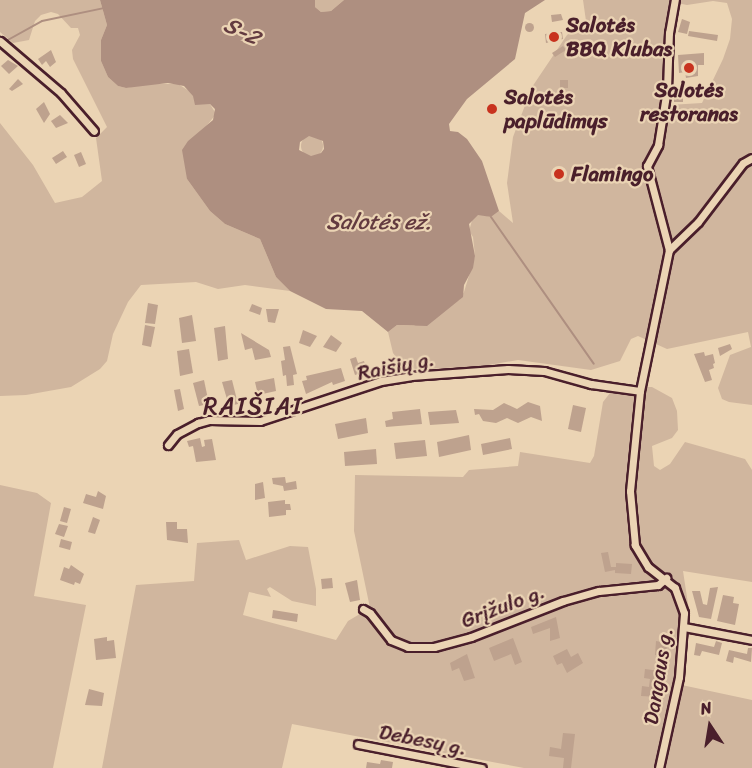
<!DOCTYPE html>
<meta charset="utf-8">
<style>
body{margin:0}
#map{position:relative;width:752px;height:768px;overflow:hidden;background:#ebd4b4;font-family:Sriracha,sans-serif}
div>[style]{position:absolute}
.green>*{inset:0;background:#d0b69e}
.round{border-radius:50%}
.water>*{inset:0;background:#ae8f80}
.stream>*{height:2px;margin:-1px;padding:0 1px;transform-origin:1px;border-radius:1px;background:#ae8f80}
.building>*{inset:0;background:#bea28e}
.roads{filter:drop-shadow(2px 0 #4a1f2b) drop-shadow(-2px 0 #4a1f2b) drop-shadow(0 2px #4a1f2b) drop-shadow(0 -2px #4a1f2b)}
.minor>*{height:7px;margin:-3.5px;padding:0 3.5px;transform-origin:3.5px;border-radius:3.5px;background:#ebd4b4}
.dots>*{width:16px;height:16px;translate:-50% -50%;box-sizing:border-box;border:3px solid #ebd4b4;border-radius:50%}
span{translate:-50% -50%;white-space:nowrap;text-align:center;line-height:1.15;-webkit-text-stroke:4.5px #ebd4b4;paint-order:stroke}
.poi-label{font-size:21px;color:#4a1f2b;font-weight:700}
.left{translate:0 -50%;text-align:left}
.street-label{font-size:21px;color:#4a1f2b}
.water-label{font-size:22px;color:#633b40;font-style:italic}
.quarter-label{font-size:24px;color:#4a1f2b;letter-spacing:1.5px}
.north{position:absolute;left:680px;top:696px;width:60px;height:60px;-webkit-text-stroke:4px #ebd4b4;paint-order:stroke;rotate:348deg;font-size:16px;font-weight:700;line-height:24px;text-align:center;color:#4a1f2b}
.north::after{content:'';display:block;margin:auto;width:21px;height:27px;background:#4a1f2b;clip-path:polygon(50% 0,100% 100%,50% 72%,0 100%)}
</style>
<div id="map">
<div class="green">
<div style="clip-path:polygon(0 0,100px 0,107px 25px,101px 40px,101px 61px,108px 77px,118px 86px,126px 88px,146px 84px,178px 84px,210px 104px,216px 114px,204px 129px,187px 179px,210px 211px,225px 224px,260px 239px,276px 277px,290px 291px,245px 285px,218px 289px,196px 282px,141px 285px,128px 302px,113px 334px,107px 361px,100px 369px,71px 387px,26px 395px,0 396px,0 123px,33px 165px,55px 203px,82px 197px,102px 181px,96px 138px,107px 127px,73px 59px,72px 50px,80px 35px,78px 28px,71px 28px,58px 14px,51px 12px,41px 15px,35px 21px,29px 40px,13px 43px,0 32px)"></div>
<div style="clip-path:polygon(315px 0,344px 0,331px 11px,321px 12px,315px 7px)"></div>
<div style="clip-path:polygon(evenodd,583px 0,752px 0,752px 405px,729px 402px,722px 399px,718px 388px,730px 355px,751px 347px,748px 332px,667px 349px,638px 336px,631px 339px,620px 361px,591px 370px,518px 360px,483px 366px,406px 370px,393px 353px,388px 332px,397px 325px,414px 326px,459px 300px,464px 292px,475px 256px,473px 237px,469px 231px,473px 217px,478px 214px,491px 217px,499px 211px,513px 223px,507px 183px,513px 137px,532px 87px,567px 35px,586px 21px,583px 0,713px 1px,727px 3px,732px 19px,730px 39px,723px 59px,702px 103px,669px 105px,672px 39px,677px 3px,687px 5px,713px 1px)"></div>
<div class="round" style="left:301px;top:135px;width:22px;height:22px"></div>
<div style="clip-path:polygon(624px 387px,652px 387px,672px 398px,677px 411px,678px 430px,672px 438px,652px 446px,654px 466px,660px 470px,670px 464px,685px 442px,745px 459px,752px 470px,752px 582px,683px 571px,690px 617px,684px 619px,677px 684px,752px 700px,752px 768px,524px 768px,292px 724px,282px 768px,102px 768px,136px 585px,194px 581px,197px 543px,239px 540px,246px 560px,290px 546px,308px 547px,316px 589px,316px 606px,292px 601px,270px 587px,267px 589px,271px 597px,249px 592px,243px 615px,336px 640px,348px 621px,370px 608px,354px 531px,355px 475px,463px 477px,469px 470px,518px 466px,520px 452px,590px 463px,594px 456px,603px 402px,610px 393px)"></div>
<div style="clip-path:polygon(0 485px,37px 493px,51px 503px,34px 596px,86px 605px,53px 768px,0 768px)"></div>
</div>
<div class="water">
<div style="clip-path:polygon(evenodd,100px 0,315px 0,315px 7px,321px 12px,331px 11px,344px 0,545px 0,525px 13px,515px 59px,467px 99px,449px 124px,450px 131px,458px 132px,467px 139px,482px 161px,499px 211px,491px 217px,478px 215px,469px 224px,475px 256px,473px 268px,464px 285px,463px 297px,427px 326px,397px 325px,388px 332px,362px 311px,326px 309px,290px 291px,276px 277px,260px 239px,225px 224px,210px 211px,187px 179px,182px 150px,188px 141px,213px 120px,215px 109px,210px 104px,195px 105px,193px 96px,184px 86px,168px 83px,126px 88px,118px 86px,108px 77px,101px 61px,101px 40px,107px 25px,100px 0,309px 136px,323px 141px,324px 149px,321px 153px,311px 156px,299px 150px,300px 142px,309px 136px)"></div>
</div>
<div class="stream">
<div style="left:6px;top:41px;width:41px;rotate:-29.1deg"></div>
<div style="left:42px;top:21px;width:63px;rotate:-11.8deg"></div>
<div style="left:491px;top:217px;width:179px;rotate:55deg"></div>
</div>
<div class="building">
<div style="clip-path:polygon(561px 14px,563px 20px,552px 22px,551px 15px)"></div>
<div style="clip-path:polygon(682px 19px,690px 22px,687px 34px,678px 32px)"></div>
<div class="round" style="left:524.5px;top:22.5px;width:9px;height:9px"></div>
<div style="clip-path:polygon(689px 31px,718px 35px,717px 41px,688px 36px)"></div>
<div style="clip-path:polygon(562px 32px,563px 39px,546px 43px,545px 34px)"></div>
<div style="clip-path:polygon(563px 46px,566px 50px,555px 57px,552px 53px)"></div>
<div style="clip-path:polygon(51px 50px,56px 62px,50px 67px,46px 61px,42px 65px,38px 59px)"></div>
<div style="clip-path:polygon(704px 53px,704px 65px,698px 65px,698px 76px,686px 78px,685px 72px,679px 73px,678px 55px)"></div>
<div style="clip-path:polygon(8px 60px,18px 66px,9px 74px,1px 66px)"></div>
<div style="clip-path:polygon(18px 79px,23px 84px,12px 91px,9px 89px)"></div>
<div style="clip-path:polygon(560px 80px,568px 80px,568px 88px,560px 88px)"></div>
<div style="clip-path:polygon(674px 94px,683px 94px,683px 102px,674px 102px)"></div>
<div style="clip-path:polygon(44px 102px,50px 114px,44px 123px,36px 109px)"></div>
<div style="clip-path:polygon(60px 115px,68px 123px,56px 128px,51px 121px)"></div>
<div style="clip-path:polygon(63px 151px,67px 157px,56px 164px,52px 158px)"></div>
<div style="clip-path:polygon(81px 152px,86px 164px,79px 167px,74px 155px)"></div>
<div style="clip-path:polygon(148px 303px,158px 305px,155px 324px,145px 323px)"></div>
<div style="clip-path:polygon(252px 304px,262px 308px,260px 315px,249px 311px)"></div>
<div style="clip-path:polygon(266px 309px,279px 309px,275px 323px,268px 322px)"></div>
<div style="clip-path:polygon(192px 315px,196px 341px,182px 343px,179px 318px)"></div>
<div style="clip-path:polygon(145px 325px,155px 327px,151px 347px,142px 345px)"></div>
<div style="clip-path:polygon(225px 326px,228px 359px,218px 361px,214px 328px)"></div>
<div style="clip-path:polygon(303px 330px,317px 336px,310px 347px,299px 343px)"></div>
<div style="clip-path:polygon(241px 333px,269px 350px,271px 357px,255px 360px,252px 348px,245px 350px)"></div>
<div style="clip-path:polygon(331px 335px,342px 343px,336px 352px,323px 347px)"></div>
<div style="clip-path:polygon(730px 344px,732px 349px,720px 356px,718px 348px)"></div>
<div style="clip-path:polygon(290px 346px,297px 374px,293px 375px,294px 385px,287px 386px,286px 375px,283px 376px,281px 361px,285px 360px,283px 347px)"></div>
<div style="clip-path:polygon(189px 349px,193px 373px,180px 376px,177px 351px)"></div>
<div style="clip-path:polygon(704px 352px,705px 356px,713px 354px,715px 363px,713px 364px,714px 368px,709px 370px,712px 380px,705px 382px,694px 354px)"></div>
<div style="clip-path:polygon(356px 357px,358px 363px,364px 361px,367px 371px,355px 375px,350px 359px)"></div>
<div style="clip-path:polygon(341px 368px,345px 381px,333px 385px,332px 382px,306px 394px,302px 381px,307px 380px,306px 376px)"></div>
<div style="clip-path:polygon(274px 378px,276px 391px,258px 395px,255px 382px)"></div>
<div style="clip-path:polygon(204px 380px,209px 404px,199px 406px,193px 383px)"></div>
<div style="clip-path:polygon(232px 380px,238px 404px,229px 406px,222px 382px)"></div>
<div style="clip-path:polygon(180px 389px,184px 409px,178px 411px,174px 390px)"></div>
<div style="clip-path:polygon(528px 402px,540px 406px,542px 421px,531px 417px,518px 423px,507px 418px,496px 423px,483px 421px,479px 414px,475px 415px,474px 409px,493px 410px,504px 403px,517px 409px)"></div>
<div style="clip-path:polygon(573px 405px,586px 408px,581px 432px,568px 429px)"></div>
<div style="clip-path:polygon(420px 409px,422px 424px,386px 427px,385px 421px,393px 419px,392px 412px)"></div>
<div style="clip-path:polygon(456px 410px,459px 423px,430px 425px,428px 412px)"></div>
<div style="clip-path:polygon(366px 418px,368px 433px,338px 439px,335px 424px)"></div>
<div style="clip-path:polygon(469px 435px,471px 450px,439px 457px,437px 442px)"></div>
<div style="clip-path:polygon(200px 438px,202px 447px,205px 446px,204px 440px,212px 439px,216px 460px,196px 462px,193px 446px,189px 447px,187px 441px)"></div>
<div style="clip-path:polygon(510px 438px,512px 449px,483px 455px,481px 444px)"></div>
<div style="clip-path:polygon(425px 440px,427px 456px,396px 459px,394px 443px)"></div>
<div style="clip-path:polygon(376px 449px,377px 464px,345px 466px,344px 452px)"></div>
<div style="clip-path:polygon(285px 477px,286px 483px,296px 481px,297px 489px,284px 491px,283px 486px,273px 484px,272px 478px)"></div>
<div style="clip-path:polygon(263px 482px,265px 498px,255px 500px,255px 484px)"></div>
<div style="clip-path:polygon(98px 491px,106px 496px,103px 509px,83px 503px,86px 494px,96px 497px)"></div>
<div style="clip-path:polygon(285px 500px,285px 504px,290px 504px,291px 510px,286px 510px,286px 515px,269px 517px,268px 502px)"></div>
<div style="clip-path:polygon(64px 507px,71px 509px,67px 523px,60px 521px)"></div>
<div style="clip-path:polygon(93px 517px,100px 520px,95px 534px,88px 532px)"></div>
<div style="clip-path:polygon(166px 522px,177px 522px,177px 529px,187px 529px,188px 543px,167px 540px)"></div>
<div style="clip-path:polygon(59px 524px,68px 526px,64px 537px,55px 534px)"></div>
<div style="clip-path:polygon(61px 539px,72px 542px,70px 550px,59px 547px)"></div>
<div style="clip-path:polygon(608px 552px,611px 567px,616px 567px,616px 563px,632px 564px,631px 574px,615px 573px,615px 570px,605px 572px,601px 553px)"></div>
<div style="clip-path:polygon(71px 565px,84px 574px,80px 584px,75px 582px,74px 585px,60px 580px,64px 567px,69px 569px)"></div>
<div style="clip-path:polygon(332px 578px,333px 588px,322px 589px,321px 579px)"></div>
<div style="clip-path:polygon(357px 580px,360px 600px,350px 602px,345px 583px)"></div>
<div style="clip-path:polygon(718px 587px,711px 619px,699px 617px,692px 591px,700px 591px,703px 604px,707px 605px,710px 588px)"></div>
<div style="clip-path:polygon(723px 595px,734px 597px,733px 603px,739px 604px,735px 625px,717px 621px)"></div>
<div style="clip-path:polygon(273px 610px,298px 614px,297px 622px,272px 618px)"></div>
<div style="clip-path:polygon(556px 617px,560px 638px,550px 641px,550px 628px,533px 634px,531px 627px)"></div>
<div style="clip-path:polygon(107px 637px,107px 641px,114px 640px,116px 658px,96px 660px,94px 639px)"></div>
<div style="clip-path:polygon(513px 638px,522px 662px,515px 665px,511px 654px,494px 661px,489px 648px)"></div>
<div style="clip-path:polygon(656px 641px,667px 643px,666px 656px,655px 655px)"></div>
<div style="clip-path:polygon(716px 641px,722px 643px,719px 655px,702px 651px,700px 656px,694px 655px,696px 643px,714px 647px)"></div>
<div style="clip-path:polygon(748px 648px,752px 648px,751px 662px,734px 657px,733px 663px,726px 661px,729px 650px,747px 654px)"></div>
<div style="clip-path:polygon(567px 649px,571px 657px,578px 653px,583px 663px,567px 673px,562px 663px,557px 665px,553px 656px)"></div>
<div style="clip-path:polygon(467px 654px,475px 678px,464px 681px,459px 668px,452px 671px,450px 663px)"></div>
<div style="clip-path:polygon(645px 669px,660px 671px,659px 675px,663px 675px,659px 697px,641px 696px,642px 686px,649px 687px,650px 679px,644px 678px)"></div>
<div style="clip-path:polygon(89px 689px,104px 693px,102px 706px,85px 705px)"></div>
<div style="clip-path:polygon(563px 733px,575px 734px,571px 768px,563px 768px,564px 758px,549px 756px,550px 747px,561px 749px)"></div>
<div style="clip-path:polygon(381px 760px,393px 762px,392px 768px,366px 768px,367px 762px,380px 764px)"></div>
</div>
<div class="roads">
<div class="minor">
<div style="left:0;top:41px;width:80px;rotate:40.4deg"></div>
<div style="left:61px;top:93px;width:50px;rotate:49deg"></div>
<div style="left:669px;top:250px;width:87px;rotate:-104.7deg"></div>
<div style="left:647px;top:166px;width:24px;rotate:-62deg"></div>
<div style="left:658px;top:145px;width:57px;rotate:-80.9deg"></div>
<div style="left:667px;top:89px;width:56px;rotate:-88deg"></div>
<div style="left:669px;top:33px;width:34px;rotate:-80deg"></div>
<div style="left:168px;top:445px;width:14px;rotate:-51deg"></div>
<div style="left:177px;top:434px;width:24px;rotate:-28deg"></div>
<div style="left:198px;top:423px;width:11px;rotate:-15deg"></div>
<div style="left:209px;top:420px;width:51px;rotate:1.1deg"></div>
<div style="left:260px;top:421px;width:127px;rotate:-18.3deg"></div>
<div style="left:381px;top:381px;width:30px;rotate:-9deg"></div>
<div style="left:411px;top:376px;width:97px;rotate:-4.1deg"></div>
<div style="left:508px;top:369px;width:36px;rotate:3deg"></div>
<div style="left:544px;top:371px;width:49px;rotate:15.5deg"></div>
<div style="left:591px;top:384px;width:49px;rotate:8.1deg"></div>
<div style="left:363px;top:609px;width:8px;rotate:30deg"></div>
<div style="left:370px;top:613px;width:34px;rotate:52deg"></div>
<div style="left:391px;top:640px;width:18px;rotate:22deg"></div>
<div style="left:408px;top:647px;width:26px"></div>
<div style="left:434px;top:647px;width:38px;rotate:-15deg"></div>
<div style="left:471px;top:637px;width:99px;rotate:-21.4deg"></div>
<div style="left:563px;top:601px;width:37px;rotate:-16deg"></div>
<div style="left:599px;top:591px;width:59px;rotate:-5.8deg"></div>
<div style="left:658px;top:585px;width:11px;rotate:-41deg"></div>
<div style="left:684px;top:627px;width:69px;rotate:10.8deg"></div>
<div style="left:358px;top:744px;width:126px;rotate:11deg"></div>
<div style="left:659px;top:768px;width:93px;rotate:-77.6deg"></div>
<div style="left:679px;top:677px;width:64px;rotate:-85.5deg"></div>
<div style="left:684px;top:613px;width:27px;rotate:-110deg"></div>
<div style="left:675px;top:588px;width:34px;rotate:-142deg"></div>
<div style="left:648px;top:567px;width:26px;rotate:-121deg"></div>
<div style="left:635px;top:545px;width:54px;rotate:-95.3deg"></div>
<div style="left:630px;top:491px;width:100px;rotate:-84.3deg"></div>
<div style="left:640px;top:391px;width:144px;rotate:-78.4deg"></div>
<div style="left:669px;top:250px;width:40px;rotate:-44deg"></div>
<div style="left:698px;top:222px;width:74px;rotate:-52.7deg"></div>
<div style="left:743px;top:163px;width:10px;rotate:-29deg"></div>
</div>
</div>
<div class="dots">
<div style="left:554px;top:37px;background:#c8321e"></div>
<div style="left:689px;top:68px;background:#c8321e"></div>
<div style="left:492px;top:109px;background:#c8321e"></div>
<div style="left:559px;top:174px;background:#c8321e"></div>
</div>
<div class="poi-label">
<span class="left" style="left:566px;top:37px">Salotės<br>BBQ Klubas</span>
<span style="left:689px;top:102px">Salotės<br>restoranas</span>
<span class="left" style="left:504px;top:109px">Salotės<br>paplūdimys</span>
<span class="left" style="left:571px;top:174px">Flamingo</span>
</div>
<div class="street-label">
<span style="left:396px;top:366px;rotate:-11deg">Raišių g.</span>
<span style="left:503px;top:606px;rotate:-21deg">Grįžulo g.</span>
<span style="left:658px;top:676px;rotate:-81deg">Dangaus g.</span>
<span style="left:423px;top:740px;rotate:11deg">Debesų g.</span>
</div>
<div class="water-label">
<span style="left:242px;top:31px;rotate:26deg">S-2</span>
<span style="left:379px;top:222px">Salotės ež.</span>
</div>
<div class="quarter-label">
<span style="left:253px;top:407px">RAIŠIAI</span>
</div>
<div class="north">N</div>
</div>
